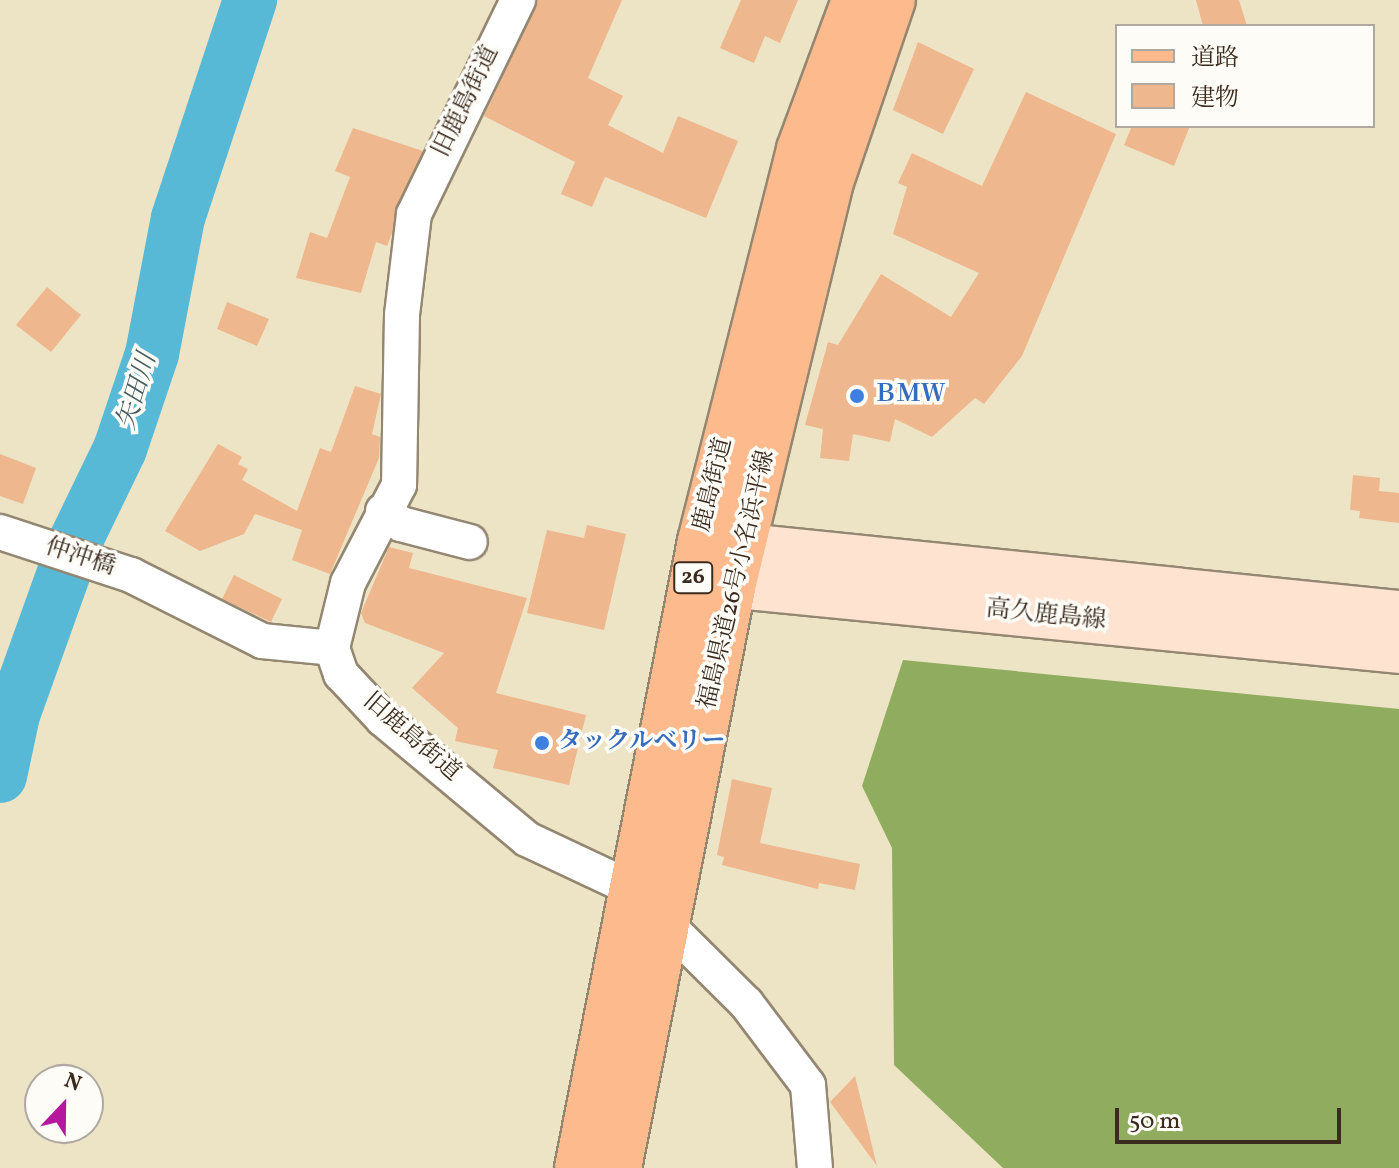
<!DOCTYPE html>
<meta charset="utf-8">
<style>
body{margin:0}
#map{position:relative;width:1399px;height:1168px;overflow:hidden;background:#ede4c6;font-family:Vollkorn,"Noto Serif JP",serif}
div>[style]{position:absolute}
.forest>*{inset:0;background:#90ac5e}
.river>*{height:54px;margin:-27px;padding:0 27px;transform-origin:27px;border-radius:27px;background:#58b9d7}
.building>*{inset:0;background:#eeb78e}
.roads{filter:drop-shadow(2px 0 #948772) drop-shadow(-2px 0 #948772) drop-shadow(0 2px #948772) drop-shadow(0 -2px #948772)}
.minor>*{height:34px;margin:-17px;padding:0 17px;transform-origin:17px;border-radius:17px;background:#fff}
.secondary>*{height:44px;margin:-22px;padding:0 22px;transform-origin:22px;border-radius:22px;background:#fee3d1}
.primary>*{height:44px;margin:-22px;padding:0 22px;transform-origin:22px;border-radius:22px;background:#fcba8d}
.dots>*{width:22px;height:22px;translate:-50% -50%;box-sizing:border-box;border:4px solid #fdfcf7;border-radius:50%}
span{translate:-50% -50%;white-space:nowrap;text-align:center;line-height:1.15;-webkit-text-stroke:7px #fdfcf7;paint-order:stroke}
.shield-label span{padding:2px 6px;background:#fdfcf7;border:2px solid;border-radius:6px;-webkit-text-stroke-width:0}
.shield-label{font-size:22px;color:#3b2a1e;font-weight:700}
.street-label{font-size:24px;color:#3b2a1e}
.shop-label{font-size:24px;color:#366cbe;font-weight:700}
.left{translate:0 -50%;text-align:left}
.water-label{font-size:26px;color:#455c5f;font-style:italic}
.legend{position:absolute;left:1115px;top:24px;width:260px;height:104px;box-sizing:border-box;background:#fdfcf7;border:2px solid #afa8a0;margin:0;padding:10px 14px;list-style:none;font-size:24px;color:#3b2a1e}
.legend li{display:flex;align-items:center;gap:16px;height:40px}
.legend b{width:40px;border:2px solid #afa8a0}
.north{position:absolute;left:24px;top:1064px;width:80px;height:80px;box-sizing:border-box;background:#fdfcf7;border:2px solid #afa8a0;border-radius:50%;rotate:22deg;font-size:22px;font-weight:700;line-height:32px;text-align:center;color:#3b2a1e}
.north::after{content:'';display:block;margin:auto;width:28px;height:36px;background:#b5179e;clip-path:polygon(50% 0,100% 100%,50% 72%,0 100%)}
.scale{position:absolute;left:1115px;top:1108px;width:226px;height:36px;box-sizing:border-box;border:4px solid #3b2a1e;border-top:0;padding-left:10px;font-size:24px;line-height:28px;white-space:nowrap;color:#3b2a1e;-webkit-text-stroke:6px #fdfcf7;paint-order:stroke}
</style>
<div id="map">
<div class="forest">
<div style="clip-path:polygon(903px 660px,1399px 709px,1399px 1168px,1003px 1168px,894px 1065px,892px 848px,862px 786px)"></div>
</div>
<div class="river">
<div style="left:0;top:776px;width:62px;rotate:-78deg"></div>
<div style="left:13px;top:715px;width:184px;rotate:-70.3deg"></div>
<div style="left:75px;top:542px;width:103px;rotate:-64.2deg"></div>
<div style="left:120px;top:449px;width:100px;rotate:-71.4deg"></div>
<div style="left:152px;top:354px;width:138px;rotate:-79.2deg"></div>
<div style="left:178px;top:218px;width:230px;rotate:-71.7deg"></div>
</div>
<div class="building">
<div style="clip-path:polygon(538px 0,622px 0,588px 78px,623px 96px,608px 125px,663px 153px,678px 116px,738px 141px,706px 218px,605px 177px,592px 207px,561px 194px,575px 162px,484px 116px)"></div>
<div style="clip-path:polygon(741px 0,798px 0,780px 43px,765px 36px,754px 63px,720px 48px)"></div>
<div style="clip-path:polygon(1196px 0,1239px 0,1247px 26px,1203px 26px)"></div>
<div style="clip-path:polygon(918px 42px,974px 69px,943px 134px,893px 110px)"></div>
<div style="clip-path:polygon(1026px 92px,1116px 134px,1022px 356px,984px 404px,975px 398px,932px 437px,895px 419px,890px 442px,853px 434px,849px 461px,820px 458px,823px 429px,805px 425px,828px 342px,838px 345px,881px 274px,951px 317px,979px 273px,893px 234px,907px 187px,898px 183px,912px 153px,982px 186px)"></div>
<div style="clip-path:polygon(1132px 126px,1190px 126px,1174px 166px,1124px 145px)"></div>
<div style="clip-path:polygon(353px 128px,423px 151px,387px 246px,376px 242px,361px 293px,296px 278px,310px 232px,327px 238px,350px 177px,335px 171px)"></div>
<div style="clip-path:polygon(47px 287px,81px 315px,51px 352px,16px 325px)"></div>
<div style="clip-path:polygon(227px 302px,269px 319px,257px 346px,217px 329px)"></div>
<div style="clip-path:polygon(355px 386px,381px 394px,372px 434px,380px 437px,379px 458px,330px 574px,292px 560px,302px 530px,255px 514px,244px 534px,200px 551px,165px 531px,218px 444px,242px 457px,238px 464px,248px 469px,242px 480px,297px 511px,320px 448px,331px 452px)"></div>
<div style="clip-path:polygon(0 454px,36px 468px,23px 504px,0 496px)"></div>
<div style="clip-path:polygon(1353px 475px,1380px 478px,1379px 491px,1399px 493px,1399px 523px,1359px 518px,1360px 511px,1350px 510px)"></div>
<div style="clip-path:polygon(587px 525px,626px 534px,604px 630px,527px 613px,547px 530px,584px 538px)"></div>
<div style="clip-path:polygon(389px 547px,413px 553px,409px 568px,527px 598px,496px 693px,586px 715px,569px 785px,493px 768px,498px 750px,455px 741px,458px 728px,412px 688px,444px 653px,365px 623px,361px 613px)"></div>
<div style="clip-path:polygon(234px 575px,282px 599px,271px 622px,222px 599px)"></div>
<div style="clip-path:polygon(732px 779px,772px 788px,760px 843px,860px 864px,855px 890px,819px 883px,818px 889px,722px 865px,724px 857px,717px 855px)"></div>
<div style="clip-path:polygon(855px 1076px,877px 1166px,830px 1102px)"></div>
</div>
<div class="roads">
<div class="minor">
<div style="left:518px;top:0;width:238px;rotate:115.9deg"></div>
<div style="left:414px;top:214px;width:102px;rotate:96.8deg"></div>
<div style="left:402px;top:315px;width:170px;rotate:91deg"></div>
<div style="left:399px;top:485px;width:110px;rotate:117.5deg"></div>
<div style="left:348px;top:583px;width:67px;rotate:103.8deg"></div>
<div style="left:332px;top:648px;width:28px;rotate:71deg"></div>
<div style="left:341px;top:674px;width:62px;rotate:47deg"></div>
<div style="left:383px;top:719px;width:187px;rotate:39.8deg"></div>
<div style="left:527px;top:839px;width:113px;rotate:25.2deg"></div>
<div style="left:629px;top:887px;width:165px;rotate:44.8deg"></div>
<div style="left:746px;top:1003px;width:103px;rotate:52.9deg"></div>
<div style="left:808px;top:1085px;width:83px;rotate:85.2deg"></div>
<div style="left:383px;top:511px;width:22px;rotate:36deg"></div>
<div style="left:401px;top:524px;width:71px;rotate:14.6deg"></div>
<div style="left:0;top:532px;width:138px;rotate:18.2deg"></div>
<div style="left:131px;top:575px;width:147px;rotate:26.7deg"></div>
<div style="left:262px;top:641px;width:70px;rotate:5.7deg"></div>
</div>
<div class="secondary">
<div style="left:706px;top:542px;width:697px;rotate:5.85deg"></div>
<div style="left:697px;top:582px;width:705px;rotate:5.61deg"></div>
</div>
<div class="primary">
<div style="left:577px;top:1168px;width:639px;rotate:-78.9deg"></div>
<div style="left:700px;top:541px;width:404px;rotate:-75.8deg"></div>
<div style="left:799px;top:149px;width:159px;rotate:-69.7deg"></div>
<div style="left:619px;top:1168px;width:596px;rotate:-78.88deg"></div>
<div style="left:734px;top:583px;width:409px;rotate:-76.4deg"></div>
<div style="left:830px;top:185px;width:195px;rotate:-71.2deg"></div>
</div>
</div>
<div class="dots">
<div style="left:857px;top:396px;background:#3f7fe0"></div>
<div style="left:542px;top:743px;background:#3f7fe0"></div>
</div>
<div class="shield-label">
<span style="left:693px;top:578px">26</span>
</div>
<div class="street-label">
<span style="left:467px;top:102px;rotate:-64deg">旧鹿島街道</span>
<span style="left:714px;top:485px;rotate:-76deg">鹿島街道</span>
<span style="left:80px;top:558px;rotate:18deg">仲沖橋</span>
<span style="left:738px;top:580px;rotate:-77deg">福島県道26号小名浜平線</span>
<span style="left:1046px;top:616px;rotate:6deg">高久鹿島線</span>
<span style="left:411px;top:738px;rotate:41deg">旧鹿島街道</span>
</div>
<div class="shop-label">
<span class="left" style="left:873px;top:396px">ＢＭＷ</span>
<span class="left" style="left:558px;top:743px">タックルベリー</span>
</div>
<div class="water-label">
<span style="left:138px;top:392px;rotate:-73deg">矢田川</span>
</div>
<ul class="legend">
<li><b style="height:10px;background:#fcba8d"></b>道路</li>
<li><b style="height:22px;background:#eeb78e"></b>建物</li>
</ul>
<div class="north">N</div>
<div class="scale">50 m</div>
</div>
